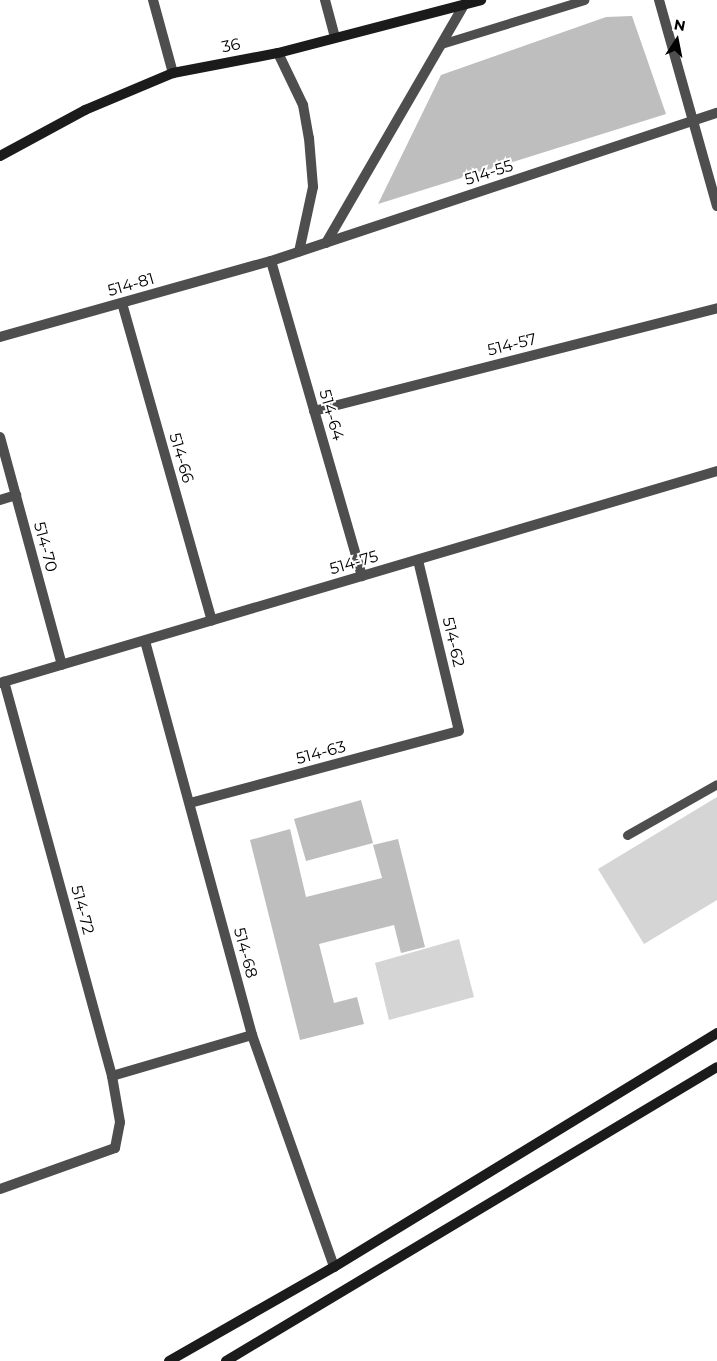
<!DOCTYPE html>
<style>
body{margin:0}
#map{position:relative;width:717px;height:1361px;overflow:hidden;background:#fff;font-family:Montserrat,sans-serif}
div>[style]{position:absolute}
.green>*{inset:0;background:#d5d5d5}
.building>*{inset:0;background:#bebebe}
.lane>*{height:9px;margin:-4.5px;padding:0 4.5px;transform-origin:4.5px;border-radius:4.5px;background:#4e4e4e}
.street>*{height:10px;margin:-5px;padding:0 5px;transform-origin:5px;border-radius:5px;background:#4e4e4e}
.secondary>*{height:10px;margin:-5px;padding:0 5px;transform-origin:5px;border-radius:5px;background:#1b1b1b}
span{translate:-50% -50%;white-space:nowrap;text-align:center;line-height:1.15;-webkit-text-stroke:4px #fff;paint-order:stroke}
.street-label{font-size:16px;color:#000}
.north{position:absolute;left:652px;top:15px;width:50px;height:50px;-webkit-text-stroke:4px #fff;paint-order:stroke;rotate:11deg;font-size:14px;font-weight:700;line-height:20px;text-align:center;color:#000}
.north::after{content:'';display:block;margin:auto;width:18px;height:22px;background:#000;clip-path:polygon(50% 0,100% 100%,50% 72%,0 100%)}
</style>
<div id="map">
<div class="green">
<div style="clip-path:polygon(717px 797px,717px 900px,644px 944px,598px 869px)"></div>
<div style="clip-path:polygon(459px 939px,474px 997px,389px 1020px,375px 963px)"></div>
</div>
<div class="building">
<div style="clip-path:polygon(632px 16px,666px 114px,378px 204px,441px 75px,606px 17px)"></div>
<div style="clip-path:polygon(361px 800px,373px 843px,306px 861px,294px 819px)"></div>
<div style="clip-path:polygon(290px 829px,306px 897px,382px 878px,373px 845px,398px 839px,425px 947px,401px 953px,394px 925px,319px 944px,334px 1003px,357px 997px,364px 1024px,300px 1040px,250px 840px)"></div>
</div>
<div class="lane">
<div style="left:441px;top:44px;width:150px;rotate:-17.1deg"></div>
<div style="left:627px;top:835px;width:103px;rotate:-29.5deg"></div>
</div>
<div class="street">
<div style="left:153px;top:0;width:76px;rotate:74.7deg"></div>
<div style="left:325px;top:0;width:38px;rotate:75deg"></div>
<div style="left:659px;top:0;width:214px;rotate:74.3deg"></div>
<div style="left:278px;top:53px;width:58px;rotate:64.3deg"></div>
<div style="left:303px;top:105px;width:34px;rotate:80deg"></div>
<div style="left:309px;top:138px;width:49px;rotate:85.3deg"></div>
<div style="left:313px;top:187px;width:66px;rotate:102.2deg"></div>
<div style="left:326px;top:243px;width:275px;rotate:-59.9deg"></div>
<div style="left:271px;top:261px;width:328px;rotate:73.9deg"></div>
<div style="left:122px;top:303px;width:330px;rotate:74.2deg"></div>
<div style="left:0;top:337px;width:281px;rotate:-15.7deg"></div>
<div style="left:271px;top:261px;width:470px;rotate:-18.4deg"></div>
<div style="left:314px;top:411px;width:416px;rotate:-14.3deg"></div>
<div style="left:0;top:437px;width:236px;rotate:74.8deg"></div>
<div style="left:0;top:500px;width:17px;rotate:-17deg"></div>
<div style="left:145px;top:641px;width:408px;rotate:74.8deg"></div>
<div style="left:252px;top:1035px;width:246px;rotate:70.5deg"></div>
<div style="left:0;top:683px;width:748px;rotate:-16.47deg"></div>
<div style="left:190px;top:803px;width:278px;rotate:-15deg"></div>
<div style="left:459px;top:731px;width:176px;rotate:-103.5deg"></div>
<div style="left:112px;top:1076px;width:146px;rotate:-16.3deg"></div>
<div style="left:0;top:1189px;width:122px;rotate:-19.6deg"></div>
<div style="left:115px;top:1148px;width:26px;rotate:-79deg"></div>
<div style="left:120px;top:1122px;width:47px;rotate:-99.9deg"></div>
<div style="left:112px;top:1076px;width:409px;rotate:-105.3deg"></div>
</div>
<div class="secondary">
<div style="left:0;top:156px;width:97px;rotate:-28.4deg"></div>
<div style="left:85px;top:110px;width:95px;rotate:-22.8deg"></div>
<div style="left:173px;top:73px;width:107px;rotate:-10.8deg"></div>
<div style="left:278px;top:53px;width:210px;rotate:-14.6deg"></div>
<div style="left:169px;top:1361px;width:190px;rotate:-29.7deg"></div>
<div style="left:334px;top:1267px;width:449px;rotate:-31.4deg"></div>
<div style="left:226px;top:1361px;width:572px;rotate:-30.91deg"></div>
</div>
<div class="street-label">
<span style="left:231px;top:46px;rotate:-11deg">36</span>
<span style="left:489px;top:173px;rotate:-18deg">514-55</span>
<span style="left:131px;top:285px;rotate:-16deg">514-81</span>
<span style="left:512px;top:345px;rotate:-14deg">514-57</span>
<span style="left:331px;top:415px;rotate:74deg">514-64</span>
<span style="left:181px;top:458px;rotate:74deg">514-66</span>
<span style="left:45px;top:547px;rotate:75deg">514-70</span>
<span style="left:354px;top:563px;rotate:-16deg">514-75</span>
<span style="left:453px;top:642px;rotate:77deg">514-62</span>
<span style="left:321px;top:753px;rotate:-15deg">514-63</span>
<span style="left:82px;top:910px;rotate:75deg">514-72</span>
<span style="left:245px;top:953px;rotate:75deg">514-68</span>
</div>
<div class="north">N</div>
</div>
